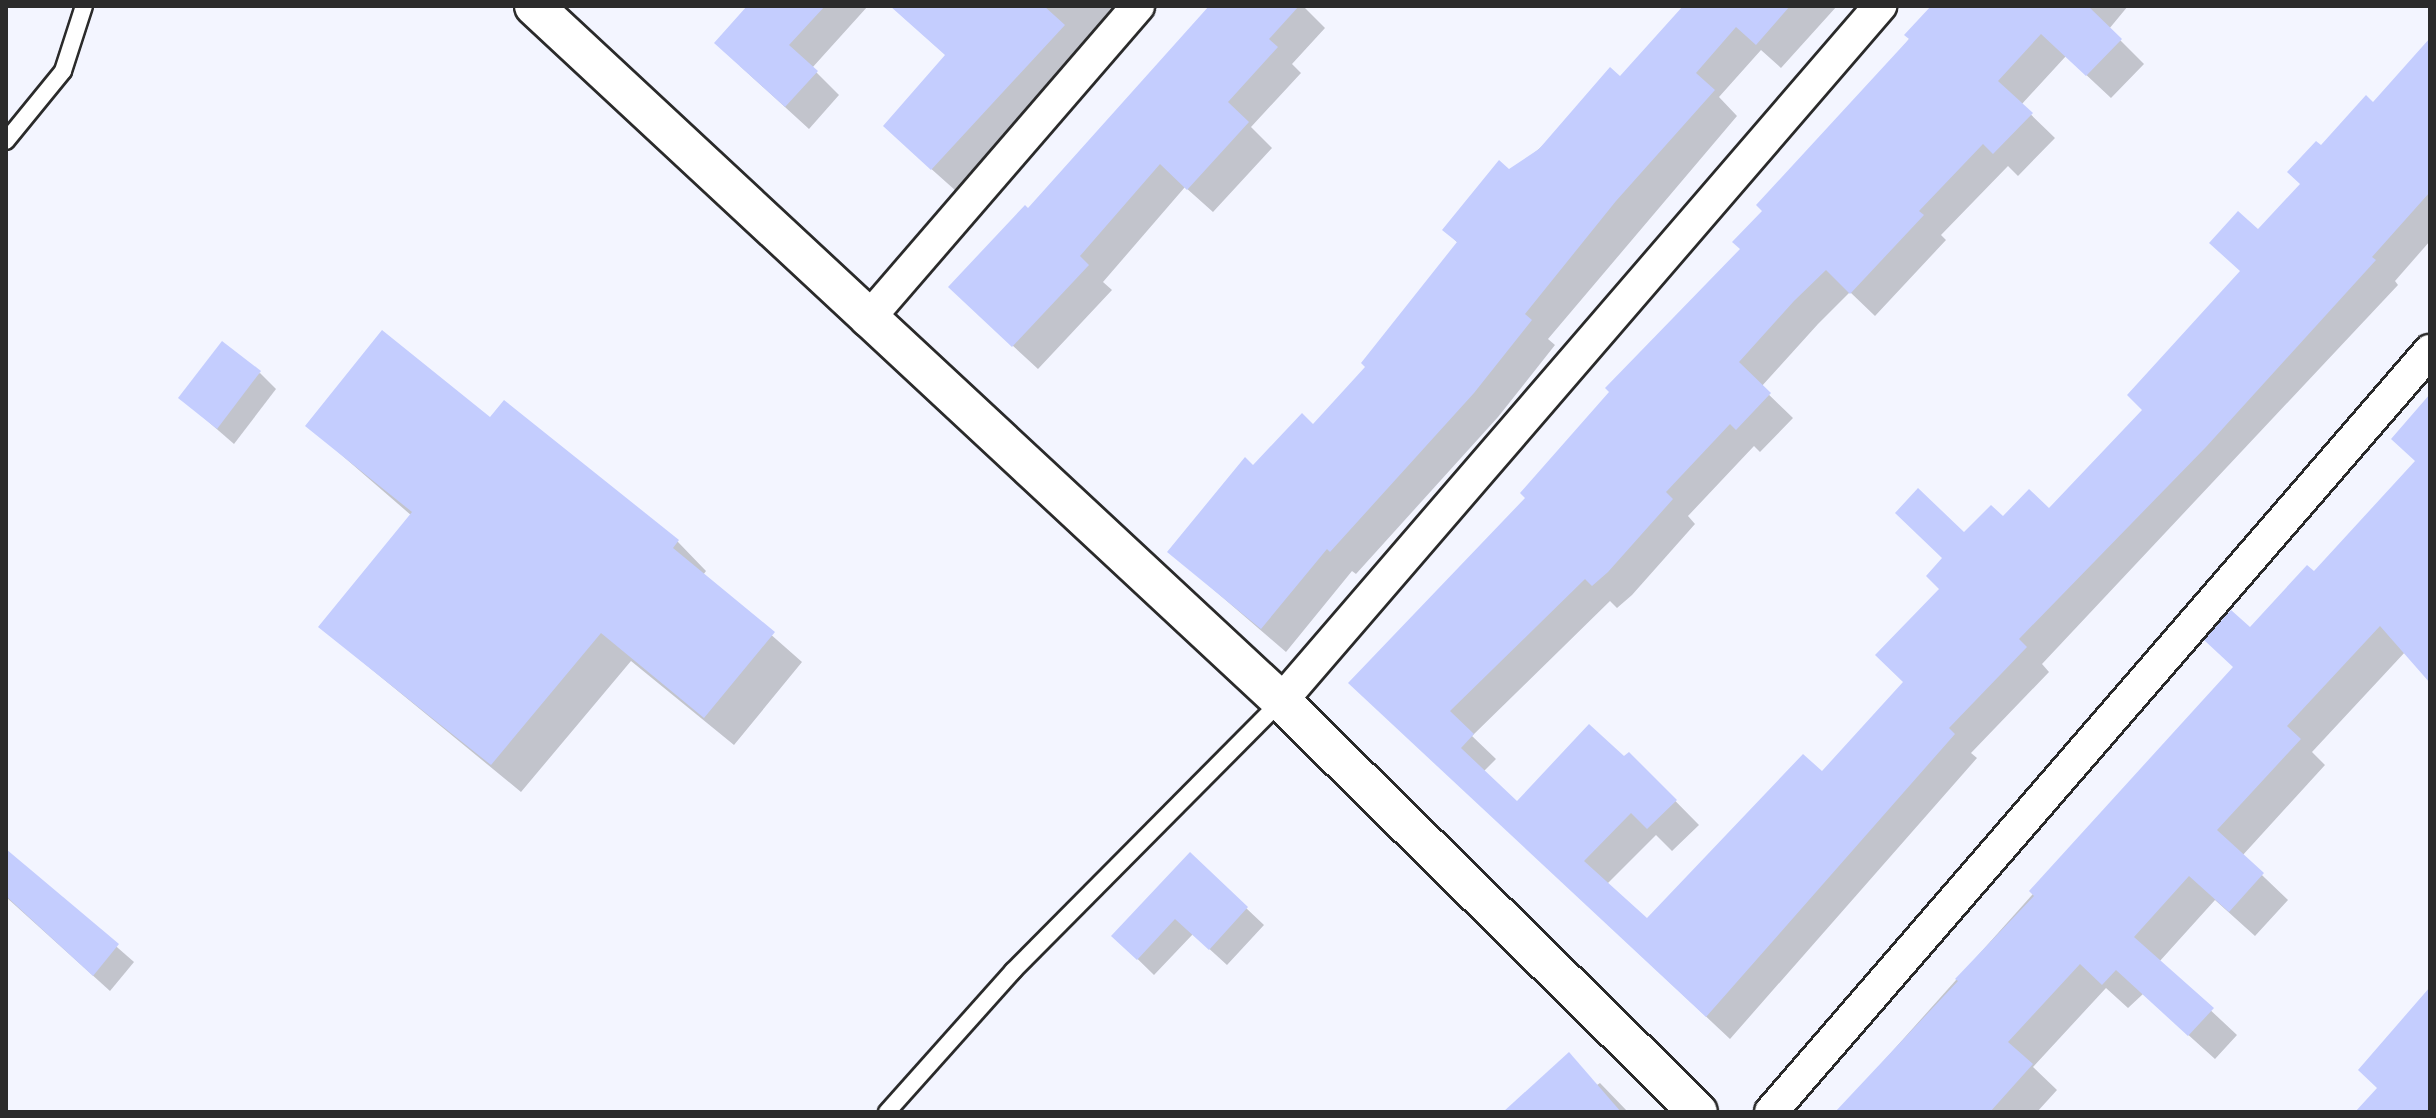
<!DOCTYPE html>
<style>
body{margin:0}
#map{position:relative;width:2436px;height:1118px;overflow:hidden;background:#f3f5ff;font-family:"Balsamiq Sans",sans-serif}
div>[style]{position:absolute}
.shadow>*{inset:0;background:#0003}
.building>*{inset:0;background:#c4cdfe}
.roads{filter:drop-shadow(2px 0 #2b2b2b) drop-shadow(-2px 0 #2b2b2b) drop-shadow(0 2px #2b2b2b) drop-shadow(0 -2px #2b2b2b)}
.service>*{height:16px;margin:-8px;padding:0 8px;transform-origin:8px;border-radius:8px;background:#fff}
.minor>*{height:32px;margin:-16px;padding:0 16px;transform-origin:16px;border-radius:16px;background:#fff}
.tertiary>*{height:38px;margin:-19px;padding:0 19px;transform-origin:19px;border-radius:19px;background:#fff}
span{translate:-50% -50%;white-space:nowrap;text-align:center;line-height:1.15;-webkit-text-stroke:8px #fff;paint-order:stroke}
.frame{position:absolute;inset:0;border:8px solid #2b2b2b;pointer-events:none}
</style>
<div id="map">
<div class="shadow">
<div style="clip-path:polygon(750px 6px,868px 6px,812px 68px,839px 95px,809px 129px,740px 66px)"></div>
<div style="clip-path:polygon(891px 6px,1141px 6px,1119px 13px,956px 191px,909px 149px,947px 56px)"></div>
<div style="clip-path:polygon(1212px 6px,1303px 6px,1325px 28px,1292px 64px,1301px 73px,1251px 127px,1272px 148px,1213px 212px,1185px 187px,1103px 282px,1112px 290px,1038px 369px,975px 311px,1028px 211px)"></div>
<div style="clip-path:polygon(1686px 6px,1837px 6px,1781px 68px,1761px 50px,1719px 97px,1737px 116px,1548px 339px,1555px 345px,1498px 417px,1356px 574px,1352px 571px,1286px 652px,1170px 552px,1253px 468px,1314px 427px,1367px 367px,1458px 243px,1445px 230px,1620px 79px)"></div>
<div style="clip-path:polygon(1935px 6px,2128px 6px,2109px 29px,2144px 64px,2111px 98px,2066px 56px,2021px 105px,2055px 138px,2018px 176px,2008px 166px,1941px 235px,1946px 240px,1875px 316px,1850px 292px,1818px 324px,1761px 387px,1793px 418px,1760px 452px,1754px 446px,1688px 516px,1695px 524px,1632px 595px,1617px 608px,1610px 601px,1472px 736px,1496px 759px,1483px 772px,1517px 804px,1629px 754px,1699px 825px,1672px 851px,1656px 835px,1607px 884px,1647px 921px,1822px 774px,1905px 682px,1964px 535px,2003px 519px,2049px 511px,2145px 410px,2241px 272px,2258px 232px,2302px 184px,2321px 148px,2373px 104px,2430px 41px,2430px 241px,2395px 281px,2398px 285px,2042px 664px,2049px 672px,1971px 753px,1977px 758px,1730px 1039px,1375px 706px,1528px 498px,1743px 250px)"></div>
<div style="clip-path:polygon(260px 373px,276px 389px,234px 444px,181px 398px)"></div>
<div style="clip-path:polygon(2430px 414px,2430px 646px,2406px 651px,2312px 752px,2325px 765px,2242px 856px,2288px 900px,2255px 936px,2215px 900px,2159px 962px,2237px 1035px,2215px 1059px,2143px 994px,2128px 1008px,2106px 988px,2033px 1067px,2057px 1090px,2037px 1112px,1838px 1112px,2235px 668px,2250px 630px,2314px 573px,2417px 462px)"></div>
<div style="clip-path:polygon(490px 420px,678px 542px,706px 571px,703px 575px,802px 662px,734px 745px,631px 661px,521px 792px,320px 627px,412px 516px,308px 426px)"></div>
<div style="clip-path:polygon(6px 850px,134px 962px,110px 991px,6px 897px)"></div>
<div style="clip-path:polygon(1190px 855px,1264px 925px,1227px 965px,1193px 934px,1154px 975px,1114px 936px)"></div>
<div style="clip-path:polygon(1600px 1083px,1628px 1112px,1509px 1112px,1597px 1085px)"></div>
</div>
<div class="building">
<div style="clip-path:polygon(747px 6px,825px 6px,789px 45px,818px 71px,785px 107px,714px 43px)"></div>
<div style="clip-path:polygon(890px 6px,1044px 6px,1065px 25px,931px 170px,883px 126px,945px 55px)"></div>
<div style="clip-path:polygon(1209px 6px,1299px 6px,1269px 39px,1278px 47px,1228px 102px,1249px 122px,1187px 190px,1160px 164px,1080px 256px,1089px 265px,1012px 347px,948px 287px,1025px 205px,1028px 208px)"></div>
<div style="clip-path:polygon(1683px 6px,1790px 6px,1756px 45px,1736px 27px,1696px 73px,1715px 90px,1616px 201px,1525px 314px,1532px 320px,1474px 393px,1330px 552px,1327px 549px,1261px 629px,1167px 552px,1245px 457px,1253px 465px,1302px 413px,1313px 424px,1365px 367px,1361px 363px,1457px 242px,1442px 230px,1499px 160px,1509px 169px,1539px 149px,1610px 67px,1620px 76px)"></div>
<div style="clip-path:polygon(1931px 6px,2088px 6px,2122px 39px,2086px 76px,2041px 34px,1998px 81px,2033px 113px,1993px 154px,1983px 144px,1919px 211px,1924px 215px,1850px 294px,1826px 270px,1794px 301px,1739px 362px,1771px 393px,1736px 430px,1730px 424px,1666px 492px,1673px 499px,1608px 572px,1592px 586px,1585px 579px,1450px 711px,1474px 734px,1461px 748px,1517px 801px,1589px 724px,1624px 756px,1629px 752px,1677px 800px,1647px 829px,1631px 813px,1584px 861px,1647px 918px,1803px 754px,1822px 771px,1903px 682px,1875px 655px,1939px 589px,1926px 576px,1942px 558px,1895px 513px,1918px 488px,1964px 532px,1991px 505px,2003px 516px,2029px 489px,2049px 508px,2142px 410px,2127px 395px,2240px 271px,2209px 243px,2238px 211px,2258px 229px,2300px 184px,2287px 172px,2316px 141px,2321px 145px,2366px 95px,2373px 102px,2430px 38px,2430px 192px,2372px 257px,2376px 260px,2206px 447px,2019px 639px,2027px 647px,1949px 728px,1955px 734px,1706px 1017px,1348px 683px,1525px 498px,1520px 493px,1609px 392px,1605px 388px,1740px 249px,1732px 242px,1762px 211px,1756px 205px,1909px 39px,1904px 35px)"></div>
<div style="clip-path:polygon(382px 330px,490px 417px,504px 400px,679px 540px,673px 548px,775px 632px,704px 718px,601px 633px,491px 765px,318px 627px,412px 512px,305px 426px)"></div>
<div style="clip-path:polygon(222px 341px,261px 371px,217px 429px,178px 398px)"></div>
<div style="clip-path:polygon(2430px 394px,2430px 683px,2380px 626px,2287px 726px,2301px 739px,2217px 830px,2264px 873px,2229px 912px,2189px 876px,2134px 937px,2214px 1008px,2188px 1036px,2116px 970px,2102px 985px,2080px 964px,2008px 1042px,2033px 1064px,1990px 1112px,1835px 1112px,1958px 981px,1955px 979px,2034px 896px,2029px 891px,2233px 667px,2204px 640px,2231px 610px,2250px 627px,2307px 565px,2314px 571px,2415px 461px,2391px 439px)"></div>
<div style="clip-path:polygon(6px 849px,119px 944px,93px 976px,6px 896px)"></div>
<div style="clip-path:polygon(1190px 852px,1248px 907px,1209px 950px,1175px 919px,1137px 960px,1111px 936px)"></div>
<div style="clip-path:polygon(2430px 987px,2430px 1112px,2355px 1112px,2377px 1088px,2358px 1070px)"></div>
<div style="clip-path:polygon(1569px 1052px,1621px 1112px,1503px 1112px)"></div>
</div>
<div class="roads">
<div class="service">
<div style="left:6px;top:141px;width:90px;rotate:-50.8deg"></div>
<div style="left:63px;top:71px;width:68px;rotate:-72.1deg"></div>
<div style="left:887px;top:1112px;width:189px;rotate:-48.2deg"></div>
<div style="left:1013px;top:971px;width:380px;rotate:-45.2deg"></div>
</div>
<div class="minor">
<div style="left:867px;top:320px;width:415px;rotate:-49.2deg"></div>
<div style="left:1281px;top:701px;width:918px;rotate:-49.24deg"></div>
<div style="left:1771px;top:1112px;width:1007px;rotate:-49.11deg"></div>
</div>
<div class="tertiary">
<div style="left:534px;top:6px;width:1020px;rotate:42.93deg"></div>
<div style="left:1281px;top:701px;width:585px;rotate:44.58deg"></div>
</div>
</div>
<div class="frame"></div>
</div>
